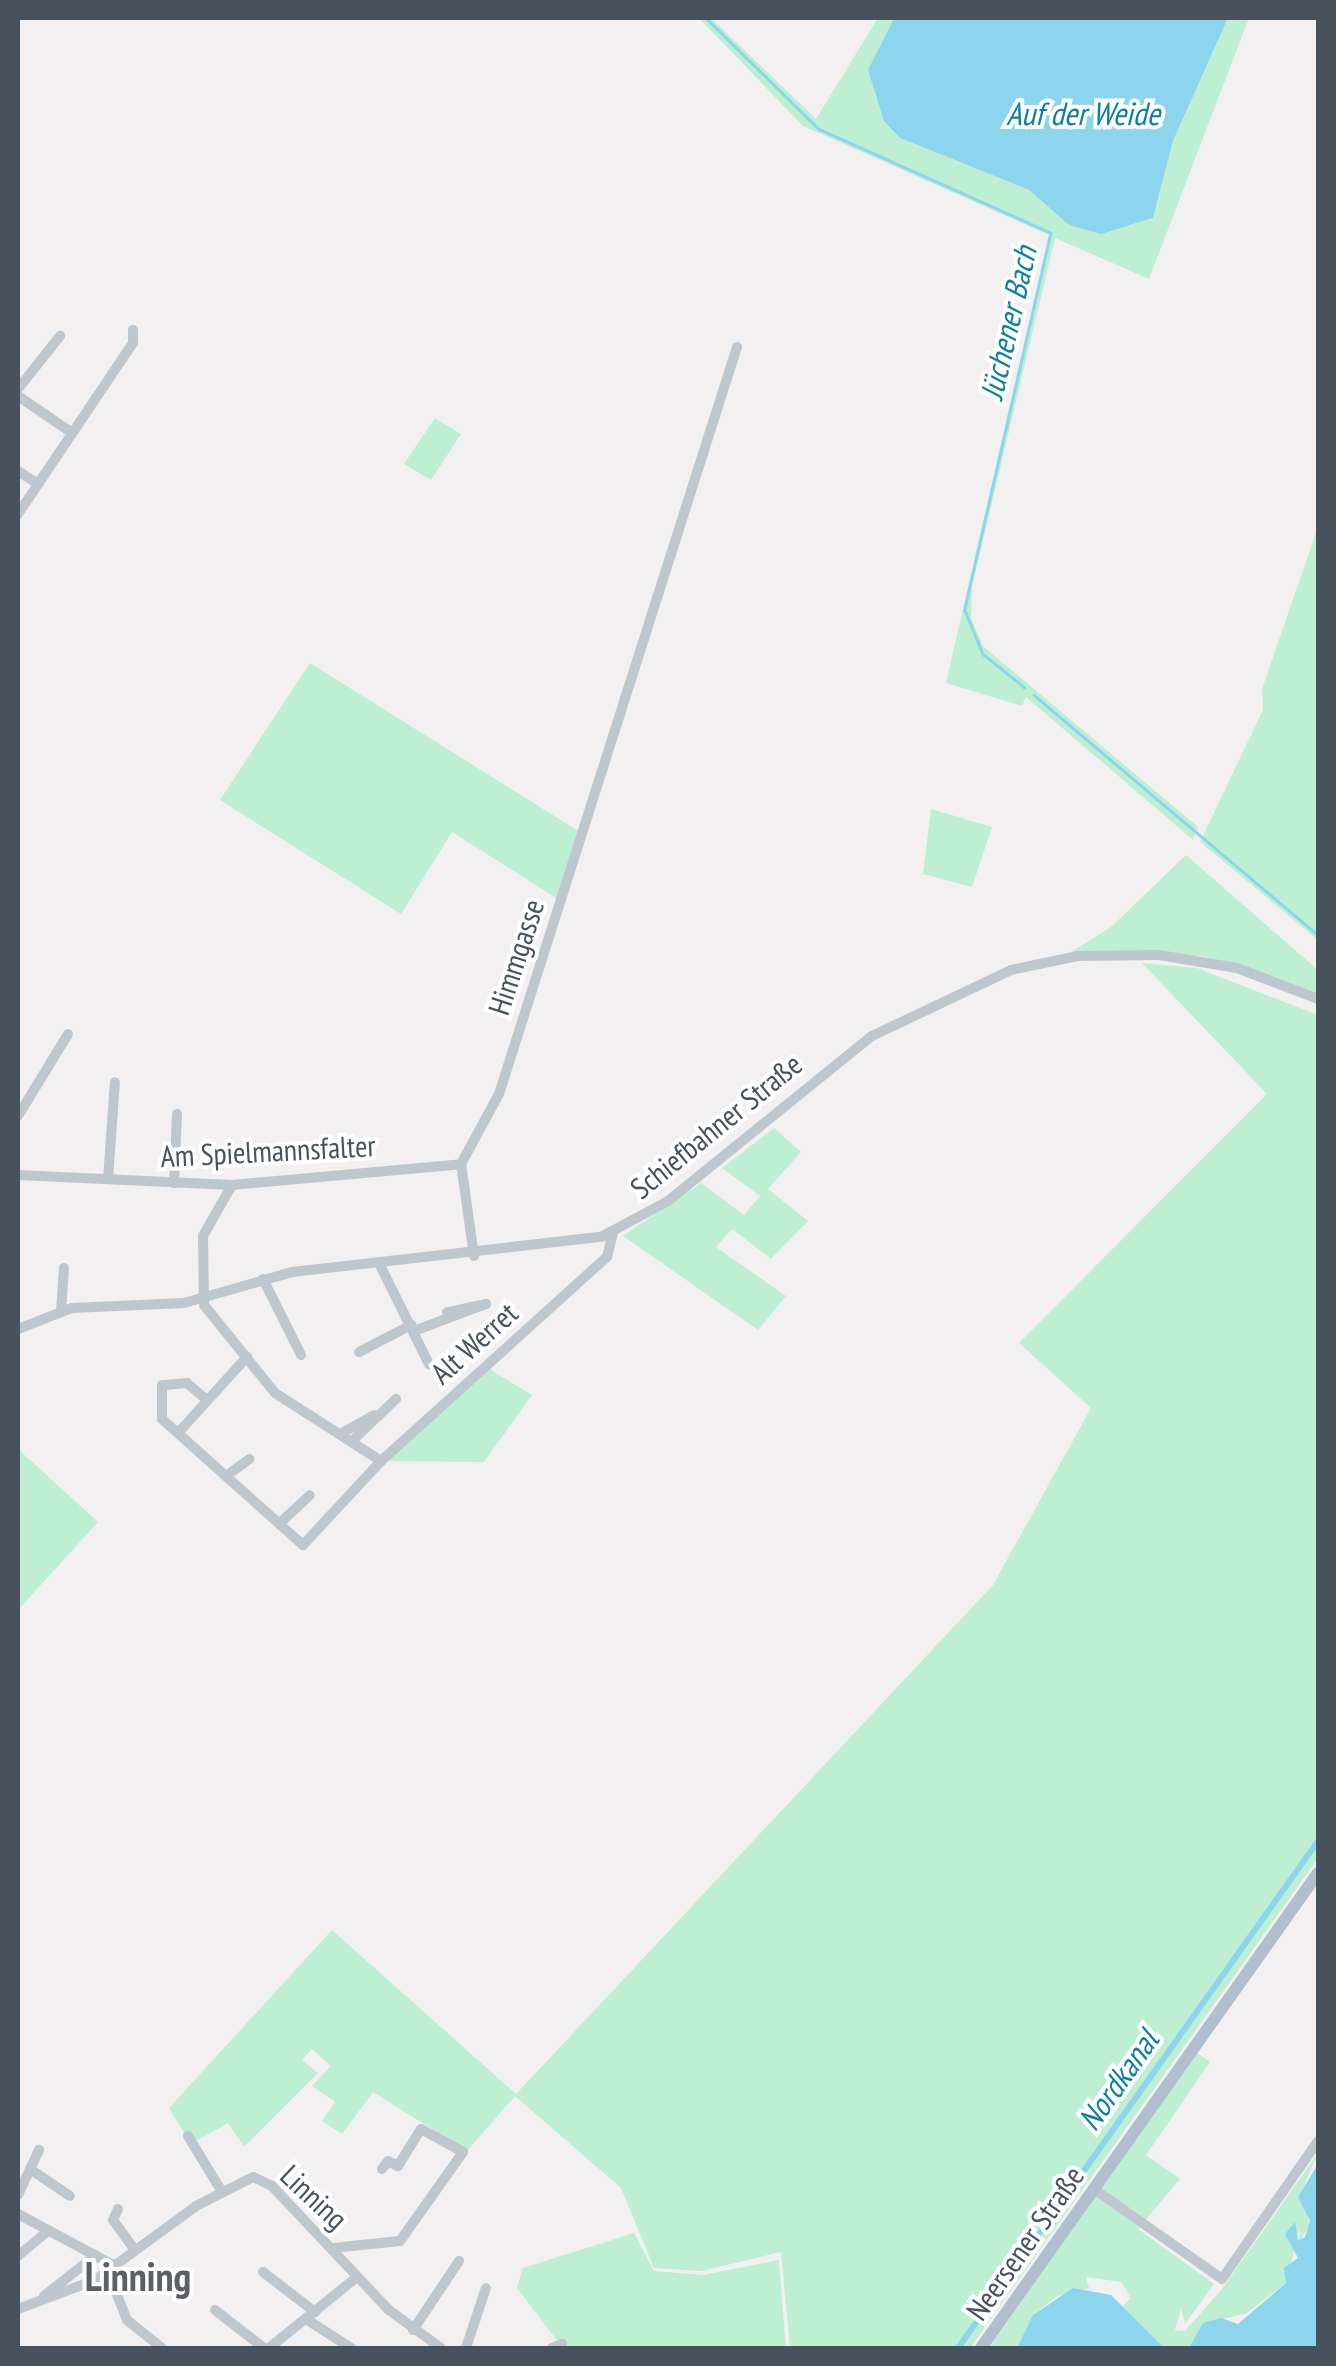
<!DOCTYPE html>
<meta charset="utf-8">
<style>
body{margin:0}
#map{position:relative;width:1336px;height:2366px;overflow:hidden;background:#f2f0f0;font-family:"PT Sans Narrow",sans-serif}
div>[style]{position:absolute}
.green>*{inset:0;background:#bfefd3}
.water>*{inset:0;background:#8cd5ec}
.stream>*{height:2.5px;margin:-1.25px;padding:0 1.25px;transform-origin:1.25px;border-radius:1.25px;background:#8cd5ec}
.canal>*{height:6px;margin:-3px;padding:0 3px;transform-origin:3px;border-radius:3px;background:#8cd5ec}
.minor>*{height:10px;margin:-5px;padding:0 5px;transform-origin:5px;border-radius:5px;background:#bec7ce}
.major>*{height:12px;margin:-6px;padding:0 6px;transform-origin:6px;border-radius:6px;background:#b0bece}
span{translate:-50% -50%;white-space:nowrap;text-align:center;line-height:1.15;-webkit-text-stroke:8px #fff;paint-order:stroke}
.street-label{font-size:30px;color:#48525d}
.water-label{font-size:32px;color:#0d7fa3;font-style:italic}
.district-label{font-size:40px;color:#5c6065;font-weight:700}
.frame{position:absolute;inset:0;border:20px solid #48525d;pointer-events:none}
</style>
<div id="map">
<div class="green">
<div style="clip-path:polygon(699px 18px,711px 18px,816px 119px,878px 18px,894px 18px,878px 49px,875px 95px,900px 138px,1029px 190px,1069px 225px,1128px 226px,1153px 218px,1173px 141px,1228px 18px,1249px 18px,1149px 279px,1055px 238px,972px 586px,971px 618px,983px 646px,1198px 827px,1193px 840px,1026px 697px,1022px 706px,946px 683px,1049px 235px,803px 126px)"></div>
<div style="clip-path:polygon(435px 418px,461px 434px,431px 480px,404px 464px)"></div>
<div style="clip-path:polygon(1318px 527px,1318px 940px,1200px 842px,1263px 710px,1262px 689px)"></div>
<div style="clip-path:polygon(310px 663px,580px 832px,556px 898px,452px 832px,401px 914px,220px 800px)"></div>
<div style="clip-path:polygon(931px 809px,992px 827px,972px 887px,923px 874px)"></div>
<div style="clip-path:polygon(1186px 855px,1318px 970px,1318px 995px,1203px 956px,1068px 954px,1111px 927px)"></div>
<div style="clip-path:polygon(1142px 963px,1197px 968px,1318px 1015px,1318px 1858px,970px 2348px,790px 2348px,781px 2252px,702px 2271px,654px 2268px,621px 2188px,515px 2096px,467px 2151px,373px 2092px,342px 2134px,322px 2121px,335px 2102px,312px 2086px,331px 2066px,312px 2049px,302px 2060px,318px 2073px,244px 2147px,228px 2123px,191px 2144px,169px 2108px,332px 1930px,516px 2094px,993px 1585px,1091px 1408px,1019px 1343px,1267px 1094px)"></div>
<div style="clip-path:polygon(774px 1128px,801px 1152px,768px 1189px,808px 1221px,771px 1259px,732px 1229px,716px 1247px,786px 1296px,758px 1330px,623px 1236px,701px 1183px,744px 1215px,760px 1196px,722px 1168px)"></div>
<div style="clip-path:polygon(486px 1367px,532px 1395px,484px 1462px,381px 1461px)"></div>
<div style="clip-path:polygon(18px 1449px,98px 1522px,18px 1610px,20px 1467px)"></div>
<div style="clip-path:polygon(1196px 2052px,1210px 2062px,1146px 2155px,1180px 2179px,1138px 2229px,1214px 2284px,1185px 2324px,1181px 2309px,1175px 2330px,1185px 2331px,1222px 2289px,1318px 2153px,1305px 2183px,1309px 2227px,1299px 2241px,1300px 2227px,1286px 2283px,1247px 2313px,1203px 2324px,1189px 2348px,1164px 2348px,1122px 2307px,1131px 2298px,1121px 2282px,1086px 2277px,1089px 2288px,1057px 2296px,1033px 2315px,1017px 2348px,989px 2348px)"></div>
<div style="clip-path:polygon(634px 2233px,654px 2271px,703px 2275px,779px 2260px,786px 2348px,562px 2347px,517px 2288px,523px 2268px)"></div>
</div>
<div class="water">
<div style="clip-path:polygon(894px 18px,1228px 18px,1173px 141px,1153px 218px,1101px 234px,1069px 225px,1029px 190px,900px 138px,884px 121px,868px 70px)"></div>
<div style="clip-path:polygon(1318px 2164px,1318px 2348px,1189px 2348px,1203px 2323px,1221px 2318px,1238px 2324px,1286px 2283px,1284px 2268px,1298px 2258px,1285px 2234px,1295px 2222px,1298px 2240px,1305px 2237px,1310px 2221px,1298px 2197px)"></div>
<div style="clip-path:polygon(1073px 2288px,1111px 2295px,1164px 2348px,1017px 2348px,1033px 2315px)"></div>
</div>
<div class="stream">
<div style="left:706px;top:18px;width:158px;rotate:44.5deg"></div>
<div style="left:819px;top:129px;width:254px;rotate:24.1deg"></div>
<div style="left:1051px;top:233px;width:387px;rotate:102.9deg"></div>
<div style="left:965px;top:610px;width:48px;rotate:67.8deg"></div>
<div style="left:983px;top:654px;width:53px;rotate:38.8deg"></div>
<div style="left:1034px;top:695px;width:372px;rotate:40.2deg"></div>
</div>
<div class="canal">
<div style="left:958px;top:2348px;width:622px;rotate:-54.62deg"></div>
</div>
<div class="minor">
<div style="left:18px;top:389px;width:68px;rotate:-51.6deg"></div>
<div style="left:18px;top:396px;width:65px;rotate:34.4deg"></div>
<div style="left:18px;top:471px;width:24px;rotate:33deg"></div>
<div style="left:18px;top:514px;width:206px;rotate:-56.1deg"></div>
<div style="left:133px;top:343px;width:13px;rotate:-90deg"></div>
<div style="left:18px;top:1116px;width:96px;rotate:-58.6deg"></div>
<div style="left:18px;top:1175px;width:214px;rotate:2.7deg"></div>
<div style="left:232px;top:1185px;width:230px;rotate:-5.2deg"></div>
<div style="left:108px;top:1179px;width:97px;rotate:-85.9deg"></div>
<div style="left:174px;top:1183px;width:69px;rotate:-87.5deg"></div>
<div style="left:232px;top:1185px;width:59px;rotate:119.6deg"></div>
<div style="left:203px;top:1236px;width:69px;rotate:89.2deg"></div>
<div style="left:204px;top:1305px;width:113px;rotate:51.1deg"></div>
<div style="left:275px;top:1393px;width:126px;rotate:32.7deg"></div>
<div style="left:381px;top:1461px;width:304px;rotate:-42.1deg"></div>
<div style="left:607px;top:1257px;width:25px;rotate:-76deg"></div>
<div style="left:474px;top:1256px;width:93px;rotate:-98deg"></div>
<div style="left:461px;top:1164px;width:80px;rotate:-61.5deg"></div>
<div style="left:499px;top:1094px;width:784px;rotate:-72.33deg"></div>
<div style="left:379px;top:1263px;width:113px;rotate:63.7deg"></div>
<div style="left:263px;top:1279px;width:85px;rotate:63.4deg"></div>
<div style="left:61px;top:1311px;width:43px;rotate:-86deg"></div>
<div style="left:18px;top:1329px;width:58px;rotate:-21.3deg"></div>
<div style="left:72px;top:1308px;width:112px;rotate:-2.6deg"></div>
<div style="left:184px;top:1303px;width:112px;rotate:-16deg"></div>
<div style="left:292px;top:1272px;width:311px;rotate:-6.5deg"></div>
<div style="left:601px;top:1237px;width:76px;rotate:-28.2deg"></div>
<div style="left:668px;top:1201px;width:262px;rotate:-39deg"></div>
<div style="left:872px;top:1036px;width:154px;rotate:-25.4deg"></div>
<div style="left:1011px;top:970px;width:68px;rotate:-11.8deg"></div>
<div style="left:1078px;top:956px;width:81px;rotate:-0.7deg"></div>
<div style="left:1159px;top:955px;width:79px;rotate:9.5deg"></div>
<div style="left:1237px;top:968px;width:87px;rotate:20.9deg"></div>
<div style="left:414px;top:1331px;width:77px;rotate:-20.6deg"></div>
<div style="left:486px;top:1304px;width:40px;rotate:168deg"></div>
<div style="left:359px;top:1352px;width:59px;rotate:-27.4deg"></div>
<div style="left:207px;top:1400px;width:26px;rotate:-140deg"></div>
<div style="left:187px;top:1383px;width:25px;rotate:175deg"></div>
<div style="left:162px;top:1385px;width:34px;rotate:90deg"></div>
<div style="left:162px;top:1419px;width:189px;rotate:41.8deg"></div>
<div style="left:303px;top:1545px;width:115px;rotate:-47.1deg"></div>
<div style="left:178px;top:1433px;width:103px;rotate:-47.8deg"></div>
<div style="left:340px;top:1434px;width:39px;rotate:-29deg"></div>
<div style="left:352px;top:1441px;width:61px;rotate:-43.7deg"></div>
<div style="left:226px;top:1476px;width:29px;rotate:-36deg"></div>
<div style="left:279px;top:1524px;width:42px;rotate:-43.1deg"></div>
<div style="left:188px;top:2136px;width:63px;rotate:58.6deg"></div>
<div style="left:30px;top:2169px;width:48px;rotate:34deg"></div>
<div style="left:1094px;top:2189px;width:156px;rotate:35.1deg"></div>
<div style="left:1222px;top:2279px;width:168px;rotate:-55.2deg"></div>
<div style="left:18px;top:2195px;width:50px;rotate:-65deg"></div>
<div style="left:118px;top:2209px;width:12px;rotate:114deg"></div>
<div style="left:113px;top:2220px;width:37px;rotate:54deg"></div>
<div style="left:18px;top:2214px;width:110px;rotate:28.2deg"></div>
<div style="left:333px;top:2248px;width:67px;rotate:-6deg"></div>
<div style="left:400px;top:2241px;width:109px;rotate:-54.7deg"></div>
<div style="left:463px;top:2152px;width:48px;rotate:-151.3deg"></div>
<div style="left:421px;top:2129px;width:44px;rotate:121.9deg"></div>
<div style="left:398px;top:2166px;width:11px;rotate:-153deg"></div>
<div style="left:388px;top:2161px;width:10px;rotate:127deg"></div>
<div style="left:18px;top:2256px;width:40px;rotate:-40deg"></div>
<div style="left:108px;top:2272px;width:52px;rotate:68.4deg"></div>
<div style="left:127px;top:2320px;width:45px;rotate:38.7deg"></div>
<div style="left:263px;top:2272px;width:66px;rotate:37.6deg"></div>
<div style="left:44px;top:2296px;width:66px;rotate:-38.3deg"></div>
<div style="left:18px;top:2309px;width:82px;rotate:-20.6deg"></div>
<div style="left:95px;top:2280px;width:125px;rotate:-36.2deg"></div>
<div style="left:196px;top:2206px;width:64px;rotate:-27deg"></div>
<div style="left:253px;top:2177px;width:21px;rotate:25deg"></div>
<div style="left:272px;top:2186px;width:170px;rotate:46.7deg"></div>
<div style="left:389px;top:2310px;width:64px;rotate:36.2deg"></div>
<div style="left:215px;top:2310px;width:62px;rotate:37.8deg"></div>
<div style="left:306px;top:2319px;width:54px;rotate:32.8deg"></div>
<div style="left:413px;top:2330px;width:83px;rotate:-56.3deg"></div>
<div style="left:269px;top:2348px;width:113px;rotate:-38.9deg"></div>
<div style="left:466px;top:2348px;width:63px;rotate:-71.6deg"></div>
<div style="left:552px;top:2348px;width:11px;rotate:-22deg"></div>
</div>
<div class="major">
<div style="left:981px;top:2348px;width:582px;rotate:-54.65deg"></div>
</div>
<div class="street-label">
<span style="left:516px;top:957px;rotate:-72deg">Himmgasse</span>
<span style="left:716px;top:1126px;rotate:-39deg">Schiefbahner Straße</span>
<span style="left:268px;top:1151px;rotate:-3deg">Am Spielmannsfalter</span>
<span style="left:474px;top:1343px;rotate:-42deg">Alt Werret</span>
<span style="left:314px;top:2197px;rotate:43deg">Linning</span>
<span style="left:1025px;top:2243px;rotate:-55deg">Neersener Straße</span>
</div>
<div class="water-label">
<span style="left:1083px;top:113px">Auf der Weide</span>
<span style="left:1008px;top:323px;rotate:-77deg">Jüchener Bach</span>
<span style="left:1118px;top:2080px;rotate:-55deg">Nordkanal</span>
</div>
<div class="district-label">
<span style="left:138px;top:2276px">Linning</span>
</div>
<div class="frame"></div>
</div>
